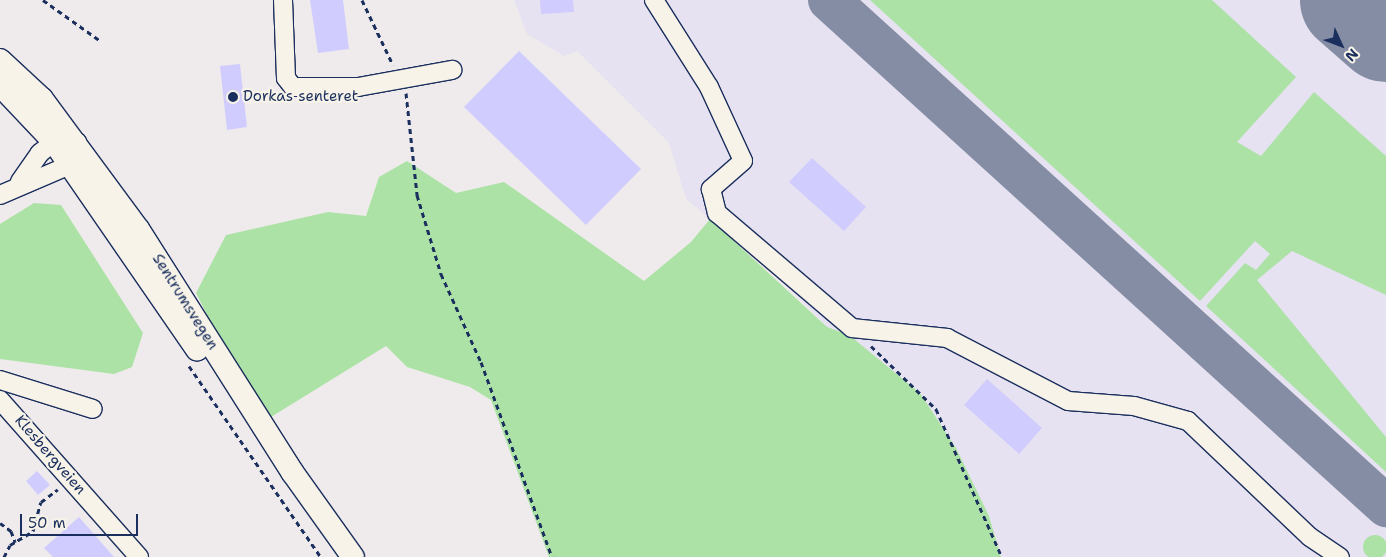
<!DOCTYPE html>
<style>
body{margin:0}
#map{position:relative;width:1386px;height:557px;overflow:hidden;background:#efebec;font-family:"Shantell Sans",sans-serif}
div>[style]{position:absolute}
.built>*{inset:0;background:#e6e2f1}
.green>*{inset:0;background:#ace2a5}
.round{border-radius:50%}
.taxiway>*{height:42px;margin:-21px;padding:0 21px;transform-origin:21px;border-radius:21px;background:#858da5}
.runway>*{height:106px;margin:-53px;padding:0 53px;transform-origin:53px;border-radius:53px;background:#858da5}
.building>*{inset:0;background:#d1ccfe}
.path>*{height:3px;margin-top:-1.5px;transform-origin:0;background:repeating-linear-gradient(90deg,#1b2f5e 0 5px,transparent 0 9px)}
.roads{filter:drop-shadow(1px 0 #1b2f5e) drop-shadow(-1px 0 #1b2f5e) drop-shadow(0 1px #1b2f5e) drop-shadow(0 -1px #1b2f5e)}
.minor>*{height:18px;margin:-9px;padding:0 9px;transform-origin:9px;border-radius:9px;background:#f7f3e8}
.major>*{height:22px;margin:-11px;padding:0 11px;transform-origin:11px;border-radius:11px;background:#f7f3e8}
.dots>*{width:14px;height:14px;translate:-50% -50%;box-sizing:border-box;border:2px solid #f7f3e8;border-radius:50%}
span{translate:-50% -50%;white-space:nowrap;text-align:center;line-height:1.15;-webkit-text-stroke:4.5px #f7f3e8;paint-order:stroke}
.poi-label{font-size:15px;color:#1b2f5e}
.left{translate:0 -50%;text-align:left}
.street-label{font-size:15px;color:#1b2f5e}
.north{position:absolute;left:1316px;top:20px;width:50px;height:50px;-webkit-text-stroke:4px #f7f3e8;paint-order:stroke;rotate:133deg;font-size:14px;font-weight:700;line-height:20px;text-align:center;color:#1b2f5e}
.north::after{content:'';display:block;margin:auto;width:18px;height:22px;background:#1b2f5e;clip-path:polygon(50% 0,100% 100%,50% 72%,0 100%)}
.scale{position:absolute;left:20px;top:514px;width:118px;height:22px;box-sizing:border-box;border:2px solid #1b2f5e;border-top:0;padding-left:6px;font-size:15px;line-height:18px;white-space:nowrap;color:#1b2f5e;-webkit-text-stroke:4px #f7f3e8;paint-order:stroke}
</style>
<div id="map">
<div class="built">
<div style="clip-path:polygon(514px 0,1386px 0,1386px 557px,1001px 557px,989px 516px,956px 448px,920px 393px,849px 335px,827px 327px,774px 273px,686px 199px,669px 143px,577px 51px,564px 56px,527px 34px)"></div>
</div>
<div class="green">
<div style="clip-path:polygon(870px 0,1212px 0,1296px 77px,1237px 142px,1261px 156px,1314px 92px,1386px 156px,1386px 295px,1292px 251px,1257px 280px,1386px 437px,1386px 472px,1206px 306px,1245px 263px,1256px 270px,1270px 254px,1255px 241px,1200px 301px)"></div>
<div style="clip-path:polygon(407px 161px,456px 193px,504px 182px,644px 281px,691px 242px,710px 219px,827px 327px,849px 335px,920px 393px,956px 448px,989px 516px,1001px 557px,549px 557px,491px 400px,470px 387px,407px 367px,386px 346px,271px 417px,228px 356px,196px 293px,226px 235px,328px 212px,366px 216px,379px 177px)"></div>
<div style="clip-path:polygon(34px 203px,61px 205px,143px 333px,132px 367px,114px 374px,0 359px,0 224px)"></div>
<div class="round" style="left:1363px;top:535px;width:24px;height:24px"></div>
</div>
<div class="taxiway">
<div style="left:829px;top:0;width:753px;rotate:42.25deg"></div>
</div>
<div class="runway">
<div style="left:1353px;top:0;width:44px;rotate:41.3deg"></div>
</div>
<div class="building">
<div style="clip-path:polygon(310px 0,343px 0,349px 49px,318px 53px)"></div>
<div style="clip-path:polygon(540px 0,573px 0,574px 12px,541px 14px)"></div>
<div style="clip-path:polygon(519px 51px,641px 169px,586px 225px,464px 107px)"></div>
<div style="clip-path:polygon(240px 64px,247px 127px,227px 130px,220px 66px)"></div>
<div style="clip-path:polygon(812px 158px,866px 207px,844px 231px,789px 182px)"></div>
<div style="clip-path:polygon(987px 379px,1042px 428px,1019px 454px,964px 405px)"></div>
<div style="clip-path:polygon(37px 471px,50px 485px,38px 495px,26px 481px)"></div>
<div style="clip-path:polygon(79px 517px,114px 557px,53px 557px,44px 548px)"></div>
</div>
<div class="path">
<div style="left:43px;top:0;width:69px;rotate:35.5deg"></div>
<div style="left:362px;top:0;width:72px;rotate:64.5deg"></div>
<div style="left:406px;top:93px;width:103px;rotate:83.8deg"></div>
<div style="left:417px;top:195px;width:83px;rotate:73.1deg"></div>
<div style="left:441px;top:274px;width:97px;rotate:65.6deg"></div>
<div style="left:481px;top:362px;width:208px;rotate:70deg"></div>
<div style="left:871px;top:346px;width:91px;rotate:44.1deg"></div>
<div style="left:936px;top:409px;width:162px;rotate:66deg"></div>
<div style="left:189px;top:366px;width:232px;rotate:55.4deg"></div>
<div style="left:0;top:523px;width:14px;rotate:36deg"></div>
<div style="left:11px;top:531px;width:12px;rotate:70deg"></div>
<div style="left:4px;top:557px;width:13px;rotate:-63deg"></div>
<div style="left:10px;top:545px;width:27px;rotate:-31deg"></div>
<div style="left:33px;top:531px;width:30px;rotate:-75deg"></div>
<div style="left:41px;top:502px;width:21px;rotate:-37deg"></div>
</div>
<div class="roads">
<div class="minor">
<div style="left:283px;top:0;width:78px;rotate:87.8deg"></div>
<div style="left:286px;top:78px;width:11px;rotate:52deg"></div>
<div style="left:293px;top:87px;width:65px"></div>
<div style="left:358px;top:87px;width:96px;rotate:-10.3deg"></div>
<div style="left:654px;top:0;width:103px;rotate:57.7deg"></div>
<div style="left:709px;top:87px;width:81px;rotate:65.3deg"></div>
<div style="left:743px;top:161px;width:43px;rotate:138.8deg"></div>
<div style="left:711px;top:189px;width:25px;rotate:76deg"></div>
<div style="left:717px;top:213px;width:177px;rotate:40.4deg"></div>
<div style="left:852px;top:328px;width:96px;rotate:6deg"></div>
<div style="left:947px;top:338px;width:136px;rotate:27.5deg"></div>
<div style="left:1068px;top:401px;width:66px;rotate:4.3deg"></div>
<div style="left:1134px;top:406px;width:56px;rotate:15.5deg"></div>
<div style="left:1188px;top:421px;width:168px;rotate:43.6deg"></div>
<div style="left:1310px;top:537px;width:36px;rotate:34deg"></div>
<div style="left:0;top:195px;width:76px;rotate:-23.2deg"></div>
<div style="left:70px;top:165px;width:24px;rotate:-73deg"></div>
<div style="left:77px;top:142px;width:23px;rotate:180deg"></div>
<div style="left:54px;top:142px;width:18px;rotate:142deg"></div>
<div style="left:40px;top:153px;width:35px;rotate:125deg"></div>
<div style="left:0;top:380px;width:97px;rotate:17.3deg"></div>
<div style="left:0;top:400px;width:210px;rotate:48.5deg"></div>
</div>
<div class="major">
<div style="left:0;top:60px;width:57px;rotate:42.9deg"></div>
<div style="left:42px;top:99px;width:162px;rotate:53.6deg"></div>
<div style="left:138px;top:229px;width:289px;rotate:57.6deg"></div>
<div style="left:293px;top:473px;width:103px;rotate:54.5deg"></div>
<div style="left:0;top:85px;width:79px;rotate:46.5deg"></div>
<div style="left:54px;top:142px;width:252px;rotate:55.4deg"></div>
</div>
</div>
<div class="dots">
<div style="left:233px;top:97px;background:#1b2f5e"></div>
</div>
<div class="poi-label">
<span class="left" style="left:243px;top:97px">Dorkas senteret</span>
</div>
<div class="street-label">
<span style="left:185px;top:302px;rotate:58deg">Sentrumsvegen</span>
<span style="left:50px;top:455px;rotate:49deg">Klesbergveien</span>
</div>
<div class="north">N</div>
<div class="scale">50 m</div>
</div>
